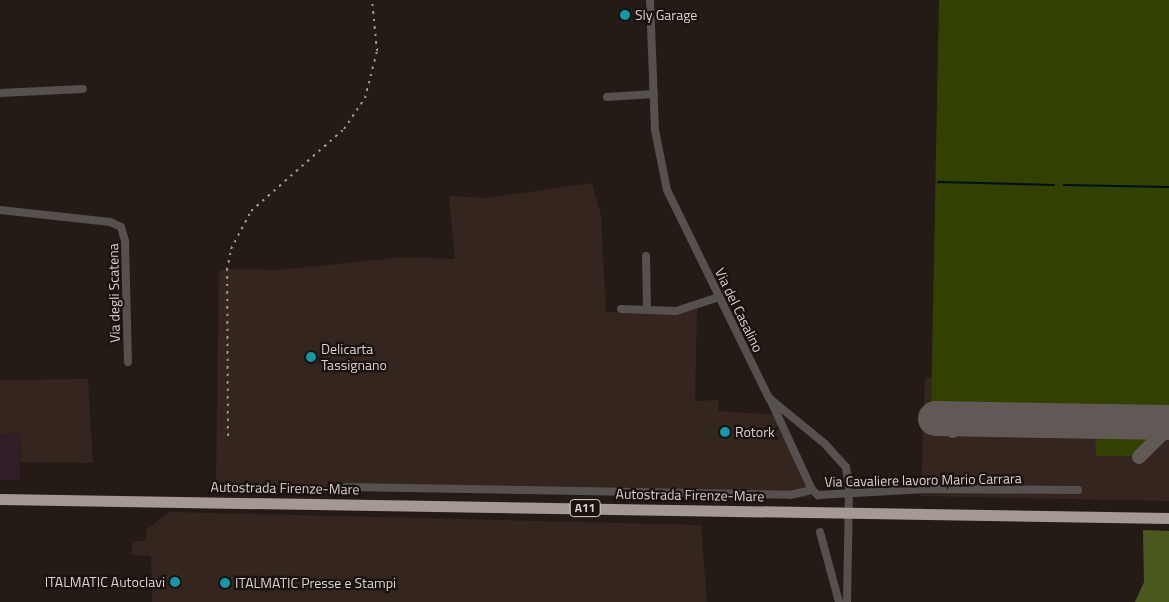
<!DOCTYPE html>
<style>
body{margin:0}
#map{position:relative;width:1169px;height:602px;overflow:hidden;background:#241b17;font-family:"Titillium Web",sans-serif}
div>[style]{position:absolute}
.commercial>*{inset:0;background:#2f1e27}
.built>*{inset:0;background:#34251f}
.green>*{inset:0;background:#324000}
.forest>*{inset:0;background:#49591d}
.stream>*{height:2px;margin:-1px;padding:0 1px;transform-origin:1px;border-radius:1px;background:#010e1b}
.taxiway>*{height:14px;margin:-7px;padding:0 7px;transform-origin:7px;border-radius:7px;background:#615956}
.runway>*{height:35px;margin:-17.5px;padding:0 17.5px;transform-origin:17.5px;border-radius:17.5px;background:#615956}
.minor>*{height:8px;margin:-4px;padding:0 4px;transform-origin:4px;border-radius:4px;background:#56514f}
.highway>*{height:11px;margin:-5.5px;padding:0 5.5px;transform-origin:5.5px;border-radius:5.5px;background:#a59995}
.rail>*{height:2px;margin-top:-1px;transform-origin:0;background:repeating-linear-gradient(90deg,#9e9794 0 2.5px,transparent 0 7.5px)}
.dots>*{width:14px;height:14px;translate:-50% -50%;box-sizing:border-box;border:2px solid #1a120e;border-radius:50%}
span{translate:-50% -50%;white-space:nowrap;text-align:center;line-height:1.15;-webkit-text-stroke:4.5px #1a120e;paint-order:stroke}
.shield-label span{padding:1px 4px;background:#1a120e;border:1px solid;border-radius:4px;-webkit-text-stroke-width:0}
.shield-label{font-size:12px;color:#d8d1cf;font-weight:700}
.poi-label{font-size:14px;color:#d8d1cf}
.left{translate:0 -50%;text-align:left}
.right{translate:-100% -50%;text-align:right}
.street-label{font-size:14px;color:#d8d1cf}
</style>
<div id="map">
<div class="commercial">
<div style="clip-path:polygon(20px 433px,20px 480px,0 480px,0 434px)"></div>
</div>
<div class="built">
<div style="clip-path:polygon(592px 183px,601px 216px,606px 312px,683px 313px,697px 308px,695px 401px,718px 400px,718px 411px,774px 415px,811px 498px,216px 487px,219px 272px,225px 269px,279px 270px,405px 257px,455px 259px,449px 196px,488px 198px)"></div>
<div style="clip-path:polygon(925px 377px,1169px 381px,1169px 501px,921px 496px)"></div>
<div style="clip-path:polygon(88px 379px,93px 463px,21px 462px,20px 433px,0 434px,0 380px)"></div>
<div style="clip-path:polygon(170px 512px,701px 525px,707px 602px,152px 602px,151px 556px,131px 555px,133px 541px,145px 541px,147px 529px)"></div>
</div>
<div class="green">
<div style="clip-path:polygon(939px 0,1169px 0,1169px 413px,931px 409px)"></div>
<div style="clip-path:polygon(1095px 429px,1153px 430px,1157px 432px,1132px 456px,1096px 456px)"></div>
</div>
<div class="forest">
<div style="clip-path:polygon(1143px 530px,1169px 531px,1169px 602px,1135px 602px,1144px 582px)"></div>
</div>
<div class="stream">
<div style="left:938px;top:182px;width:116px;rotate:1.5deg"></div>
<div style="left:1064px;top:185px;width:105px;rotate:1.1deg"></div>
</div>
<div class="taxiway">
<div style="left:1151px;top:422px;width:10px;rotate:37deg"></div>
<div style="left:1159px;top:428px;width:8px;rotate:90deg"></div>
<div style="left:953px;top:431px;width:12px;rotate:-85deg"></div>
<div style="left:1139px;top:457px;width:42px;rotate:-45deg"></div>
</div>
<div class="runway">
<div style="left:935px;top:418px;width:234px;rotate:1deg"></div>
</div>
<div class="minor">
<div style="left:650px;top:0;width:130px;rotate:87.8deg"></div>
<div style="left:655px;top:130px;width:61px;rotate:78.7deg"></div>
<div style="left:667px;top:190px;width:232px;rotate:63.9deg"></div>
<div style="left:769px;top:398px;width:72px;rotate:39.4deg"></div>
<div style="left:825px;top:444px;width:31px;rotate:48deg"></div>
<div style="left:846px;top:467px;width:22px;rotate:82deg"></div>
<div style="left:849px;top:489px;width:113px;rotate:91deg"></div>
<div style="left:0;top:93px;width:83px;rotate:-2.8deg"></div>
<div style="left:607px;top:97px;width:47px;rotate:-3.7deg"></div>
<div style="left:0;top:210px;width:111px;rotate:6.2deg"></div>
<div style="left:110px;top:222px;width:12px;rotate:24deg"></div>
<div style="left:121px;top:227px;width:15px;rotate:74deg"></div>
<div style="left:125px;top:241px;width:121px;rotate:88.6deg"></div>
<div style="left:646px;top:256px;width:53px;rotate:88.9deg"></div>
<div style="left:621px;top:309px;width:55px;rotate:2.1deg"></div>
<div style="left:676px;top:311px;width:45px;rotate:-18deg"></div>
<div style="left:770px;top:399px;width:100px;rotate:65.2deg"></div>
<div style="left:812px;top:490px;width:8px;rotate:40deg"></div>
<div style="left:818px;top:495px;width:110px;rotate:-3.1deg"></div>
<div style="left:928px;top:489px;width:150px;rotate:0.4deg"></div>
<div style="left:346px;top:487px;width:444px;rotate:1deg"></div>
<div style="left:790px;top:495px;width:23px;rotate:-13deg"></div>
<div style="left:820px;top:532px;width:73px;rotate:74.8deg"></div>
</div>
<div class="highway">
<div style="left:0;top:499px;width:1169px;rotate:0.93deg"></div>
</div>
<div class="rail">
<div style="left:228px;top:436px;width:166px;rotate:-90.3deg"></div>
<div style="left:227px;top:270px;width:21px;rotate:-79deg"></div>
<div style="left:231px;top:249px;width:43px;rotate:-62.2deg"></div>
<div style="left:251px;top:211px;width:124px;rotate:-41.4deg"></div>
<div style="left:344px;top:129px;width:37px;rotate:-56deg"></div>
<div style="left:365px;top:98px;width:49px;rotate:-75.7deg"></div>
<div style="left:377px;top:51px;width:51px;rotate:-95.6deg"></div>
</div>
<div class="dots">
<div style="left:625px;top:15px;background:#0f9aa8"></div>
<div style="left:311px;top:357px;background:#0f9aa8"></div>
<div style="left:725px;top:432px;background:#0f9aa8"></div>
<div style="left:175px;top:582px;background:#0f9aa8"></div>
<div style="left:225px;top:583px;background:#0f9aa8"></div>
</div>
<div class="shield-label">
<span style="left:585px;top:508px">A11</span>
</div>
<div class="poi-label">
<span class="left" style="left:635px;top:15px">Sly Garage</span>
<span class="left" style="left:321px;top:357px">Delicarta<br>Tassignano</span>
<span class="left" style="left:735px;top:432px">Rotork</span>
<span class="right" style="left:165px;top:582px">ITALMATIC Autoclavi</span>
<span class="left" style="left:235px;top:583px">ITALMATIC Presse e Stampi</span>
</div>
<div class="street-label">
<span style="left:114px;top:293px;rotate:-91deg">Via degli Scatena</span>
<span style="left:739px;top:310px;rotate:64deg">Via del Casalino</span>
<span style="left:923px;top:480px;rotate:-1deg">Via Cavaliere lavoro Mario Carrara</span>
<span style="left:285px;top:488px;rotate:1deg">Autostrada Firenze-Mare</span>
<span style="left:690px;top:495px;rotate:1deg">Autostrada Firenze-Mare</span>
</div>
</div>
